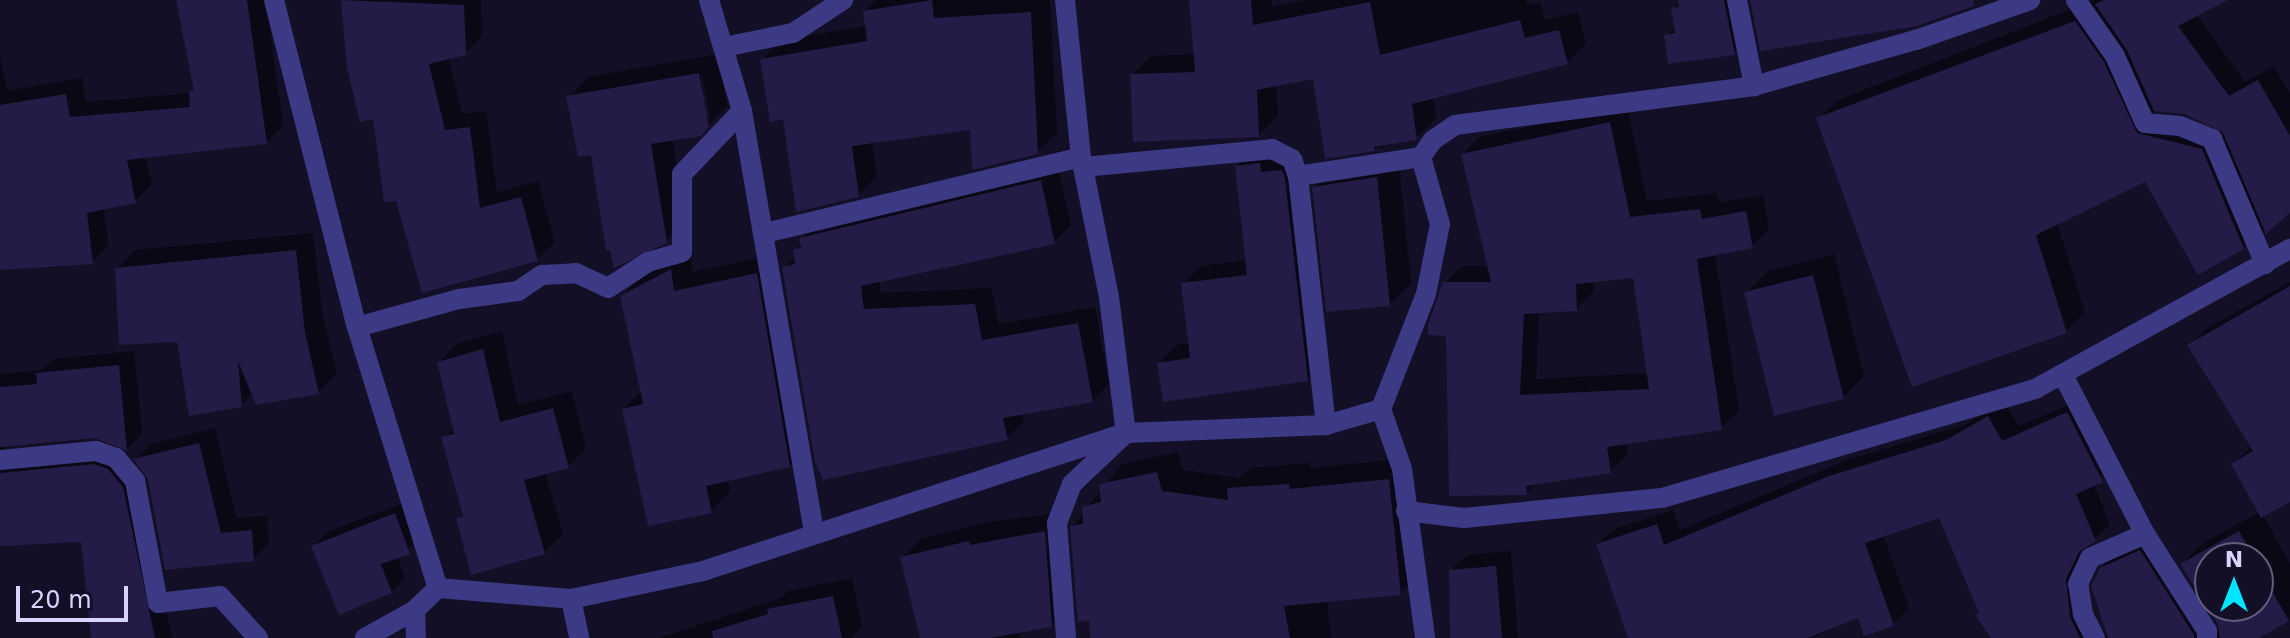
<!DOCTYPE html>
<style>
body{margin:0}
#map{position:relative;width:2290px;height:638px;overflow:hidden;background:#130f26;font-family:"DejaVu Sans",sans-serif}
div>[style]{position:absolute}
.shadow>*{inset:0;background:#0007}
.building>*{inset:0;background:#241b47}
.street>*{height:20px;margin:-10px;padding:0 10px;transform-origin:10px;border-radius:10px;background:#3d3a85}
span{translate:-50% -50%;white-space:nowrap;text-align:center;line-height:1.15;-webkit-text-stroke:8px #130f26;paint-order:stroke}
.north{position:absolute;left:2194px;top:542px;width:80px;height:80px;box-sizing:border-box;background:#130f26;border:2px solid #625e7d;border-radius:50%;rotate:0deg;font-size:22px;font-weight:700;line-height:32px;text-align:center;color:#d9d4ff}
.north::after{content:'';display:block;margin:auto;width:28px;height:36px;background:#00e5ff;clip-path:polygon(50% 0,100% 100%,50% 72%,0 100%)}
.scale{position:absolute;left:16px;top:586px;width:112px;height:36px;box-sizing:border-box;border:4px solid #d9d4ff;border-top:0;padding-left:10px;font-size:24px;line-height:28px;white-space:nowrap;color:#d9d4ff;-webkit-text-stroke:6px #130f26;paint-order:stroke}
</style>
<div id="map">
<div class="shadow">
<div style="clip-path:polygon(178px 0,266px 0,283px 126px,266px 143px,145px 156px,152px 184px,135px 201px,104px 208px,108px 245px,92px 262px,0 268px,0 56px,7px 91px,82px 78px,86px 102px,191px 93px,196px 87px)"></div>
<div style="clip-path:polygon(342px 0,481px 0,482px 36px,465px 53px,448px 57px,462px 114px,486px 111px,497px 192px,538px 181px,555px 242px,537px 259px,375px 117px,349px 67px)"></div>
<div style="clip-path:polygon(876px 0,1050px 0,1057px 133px,1037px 152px,971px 127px,872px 141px,877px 176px,858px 195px,785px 117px,762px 60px,781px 40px,867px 26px,865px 11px)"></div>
<div style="clip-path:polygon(1191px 0,1271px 0,1272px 7px,1307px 0,1526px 0,1527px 5px,1540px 2px,1545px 20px,1578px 12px,1586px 43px,1567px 63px,1433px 96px,1436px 118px,1416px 138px,1374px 149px,1314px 77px,1276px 84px,1278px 116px,1258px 135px,1132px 75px,1151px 56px,1196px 54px)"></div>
<div style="clip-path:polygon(1680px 0,1744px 0,1751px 36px,1734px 53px,1666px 36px,1676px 26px,1674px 9px)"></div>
<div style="clip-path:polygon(evenodd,2094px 0,2210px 0,2196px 14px,2245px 82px,2274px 66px,2290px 94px,2290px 210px,2243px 247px,2145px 179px,2057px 223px,2085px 312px,2066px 331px,1819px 119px,1838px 100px,2094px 0,2153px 109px,2185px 112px,2216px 129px,2156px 114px,2153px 109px)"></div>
<div style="clip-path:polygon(evenodd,719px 54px,727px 106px,700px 134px,672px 138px,685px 221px,666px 241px,569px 97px,588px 77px,719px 54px,700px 62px,710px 119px,705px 119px,700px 62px)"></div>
<div style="clip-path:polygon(evenodd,1627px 106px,1647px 201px,1717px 193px,1719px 203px,1763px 195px,1769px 229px,1752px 246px,1715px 253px,1739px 411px,1721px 428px,1626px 442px,1628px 454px,1610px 471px,1537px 483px,1526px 493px,1445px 283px,1462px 266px,1490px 266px,1463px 154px,1480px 137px,1627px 106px,1634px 276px,1649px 373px,1536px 379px,1539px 311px,1576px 309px,1594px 291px,1593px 280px,1634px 276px)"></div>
<div style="clip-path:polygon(1255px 148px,1278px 154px,1300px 152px,1325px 361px,1307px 380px,1159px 363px,1177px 345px,1190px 343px,1183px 284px,1201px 266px,1247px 260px,1237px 166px)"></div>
<div style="clip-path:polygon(1398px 156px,1411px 283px,1390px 304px,1314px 188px,1336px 166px)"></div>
<div style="clip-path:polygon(1057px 164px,1071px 225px,1054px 242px,879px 280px,881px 293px,991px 288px,999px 324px,1095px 307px,1109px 384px,1092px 401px,1022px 413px,1024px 421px,1007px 438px,825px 477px,784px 268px,796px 256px,801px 239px,818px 222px)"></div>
<div style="clip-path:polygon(313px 233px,322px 313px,337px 374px,318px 392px,253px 393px,241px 405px,117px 269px,135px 250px)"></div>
<div style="clip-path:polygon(690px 251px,693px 272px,776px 254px,809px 446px,789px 466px,728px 479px,730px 491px,711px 511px,624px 409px,642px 391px,622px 296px,642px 276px)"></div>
<div style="clip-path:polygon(1834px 254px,1864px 376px,1843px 398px,1746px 293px,1768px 271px)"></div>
<div style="clip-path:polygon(evenodd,2290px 282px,2290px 500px,2263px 515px,2290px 564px,2290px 618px,2255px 638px,1993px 638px,1940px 516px,1883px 535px,1909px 608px,1893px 624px,1859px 616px,1813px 638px,1629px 638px,1598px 544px,1614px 529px,1673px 510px,1680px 530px,1847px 460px,1964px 425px,2004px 402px,2019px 426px,2084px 398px,2118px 464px,2094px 484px,2110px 524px,2091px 542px,2080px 568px,2085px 600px,2099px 628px,2108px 634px,2101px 569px,2118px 553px,2156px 536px,2212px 630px,2220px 634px,2220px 623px,2182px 564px,2203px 543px,2260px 512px,2233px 464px,2252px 446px,2190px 345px,2207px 328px,2290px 282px,2210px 558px,2258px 558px,2258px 606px,2210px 606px,2210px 558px)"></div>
<div style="clip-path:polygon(502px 332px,518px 405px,572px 391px,586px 448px,568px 466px,545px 472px,563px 534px,544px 553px,458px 519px,464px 513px,444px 438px,455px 427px,439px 362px,458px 343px)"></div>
<div style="clip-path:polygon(134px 351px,142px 434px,127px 449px,95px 436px,0 445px,17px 458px,111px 450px,138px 471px,172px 638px,99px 638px,82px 540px,0 544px,0 374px,42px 370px,54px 359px)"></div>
<div style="clip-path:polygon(215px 428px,236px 518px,267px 516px,269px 544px,253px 559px,150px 478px,136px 459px,151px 444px)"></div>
<div style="clip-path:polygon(1178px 452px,1183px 470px,1240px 478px,1250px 468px,1310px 463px,1310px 468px,1410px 458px,1421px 572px,1400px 593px,1327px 600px,1331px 638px,1092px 638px,1072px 527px,1122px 464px)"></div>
<div style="clip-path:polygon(409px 501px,422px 538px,397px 556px,405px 578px,391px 592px,314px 546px,327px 532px)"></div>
<div style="clip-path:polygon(1064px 512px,1071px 604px,1051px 625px,1018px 631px,1020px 638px,922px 638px,902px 558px,922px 538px,989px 522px)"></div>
<div style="clip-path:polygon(1511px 551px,1518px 638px,1454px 638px,1451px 570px,1467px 555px)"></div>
<div style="clip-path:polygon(852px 578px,862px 627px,851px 638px,659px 638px,781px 598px,788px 591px)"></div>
</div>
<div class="building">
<div style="clip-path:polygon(176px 0,247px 0,267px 144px,127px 160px,136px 203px,87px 213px,93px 264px,0 270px,0 105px,66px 94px,70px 117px,190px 107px,189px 91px,194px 91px)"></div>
<div style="clip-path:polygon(341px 0,464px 5px,466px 55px,429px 64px,445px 130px,470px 127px,480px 208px,521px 197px,538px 261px,422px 293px,396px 201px,384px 202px,373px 119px,360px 122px,347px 68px)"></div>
<div style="clip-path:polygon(932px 0,934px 18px,1031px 12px,1038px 154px,972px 170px,970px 130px,852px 146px,859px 197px,796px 212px,783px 119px,770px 122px,760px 59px,867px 41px,863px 11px)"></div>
<div style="clip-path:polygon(1189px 0,1251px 0,1253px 25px,1370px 2px,1380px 55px,1520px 20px,1525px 38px,1559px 30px,1568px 64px,1412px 104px,1417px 140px,1374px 147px,1375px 151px,1325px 159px,1313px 79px,1257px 90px,1259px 137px,1133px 142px,1130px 74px,1195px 72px)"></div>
<div style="clip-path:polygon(1678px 0,1724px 0,1735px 55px,1668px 64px,1664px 35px,1675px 33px,1671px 8px,1679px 7px)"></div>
<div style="clip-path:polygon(1750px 0,1973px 0,1974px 6px,1917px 26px,1760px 51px)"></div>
<div style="clip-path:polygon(2104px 0,2228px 0,2178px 26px,2229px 96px,2258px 80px,2290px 136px,2290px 213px,2266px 234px,2223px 133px,2185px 114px,2154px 111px,2127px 50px,2095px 4px)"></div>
<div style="clip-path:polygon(2075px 21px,2104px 62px,2137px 133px,2202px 149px,2244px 249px,2198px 275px,2145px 182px,2036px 235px,2067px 333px,1912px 387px,1816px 118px)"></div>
<div style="clip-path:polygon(699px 73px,709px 127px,701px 136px,651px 144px,667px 243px,614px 268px,610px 250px,606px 251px,591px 155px,578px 157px,566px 96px)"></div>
<div style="clip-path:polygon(evenodd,1610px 122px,1630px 217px,1700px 209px,1702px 219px,1746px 211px,1753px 248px,1697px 259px,1722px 430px,1607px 447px,1611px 473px,1526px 486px,1527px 495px,1449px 496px,1446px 336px,1428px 335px,1428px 325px,1443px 282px,1491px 282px,1461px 154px,1610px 122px,1633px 278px,1649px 389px,1520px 395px,1524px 314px,1577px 311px,1576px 284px,1633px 278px)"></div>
<div style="clip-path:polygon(1260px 163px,1261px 172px,1282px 170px,1285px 179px,1308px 381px,1163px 402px,1157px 363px,1190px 358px,1181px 283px,1247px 275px,1235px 166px)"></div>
<div style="clip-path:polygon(1377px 177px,1390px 306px,1326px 312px,1312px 187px)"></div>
<div style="clip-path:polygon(1041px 180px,1055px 244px,861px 286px,864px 309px,975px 304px,982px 340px,1078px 323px,1093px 402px,1003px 418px,1008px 440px,823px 480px,815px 462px,782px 267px,795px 264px,793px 249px,801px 248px,799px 238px)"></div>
<div style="clip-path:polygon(296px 250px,305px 332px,319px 394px,256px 405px,238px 361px,242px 407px,189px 416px,177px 342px,119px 345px,115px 268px)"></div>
<div style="clip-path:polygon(671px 269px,674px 291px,757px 273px,790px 467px,706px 486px,712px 513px,648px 526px,622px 409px,643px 404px,620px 296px)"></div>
<div style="clip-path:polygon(1813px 275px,1844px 399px,1774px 416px,1744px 292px)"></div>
<div style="clip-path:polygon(2290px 286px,2290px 502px,2261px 518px,2231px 464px,2253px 451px,2187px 345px)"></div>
<div style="clip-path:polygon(483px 349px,500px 422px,553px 408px,569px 468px,524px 480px,545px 554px,471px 575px,456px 518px,463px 516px,441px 437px,454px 434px,437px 362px)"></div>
<div style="clip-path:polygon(119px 365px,127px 451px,95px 438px,0 447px,0 387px,37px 384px,36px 373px)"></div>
<div style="clip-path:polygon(2067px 412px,2103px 482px,2076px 494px,2096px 541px,2079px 552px,2066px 579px,2070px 617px,2080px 638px,1991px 638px,1975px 615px,1979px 613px,1939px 518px,1865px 543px,1894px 626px,1864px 636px,1858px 618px,1808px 638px,1628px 638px,1596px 544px,1657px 524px,1664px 545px,1829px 476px,1946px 440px,1988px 416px,2002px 441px)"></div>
<div style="clip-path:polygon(199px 443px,221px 533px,252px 530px,254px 561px,165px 570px,148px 479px,133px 459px)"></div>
<div style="clip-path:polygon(94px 464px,108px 469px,123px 487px,155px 638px,91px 638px,81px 542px,0 546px,0 473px)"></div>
<div style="clip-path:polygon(1157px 472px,1162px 491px,1228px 500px,1227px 488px,1289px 484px,1290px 489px,1389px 479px,1401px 595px,1284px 606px,1290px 638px,1090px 638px,1089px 620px,1078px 622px,1070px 526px,1083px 524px,1082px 507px,1101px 502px,1099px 484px)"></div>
<div style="clip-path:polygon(395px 513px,410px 554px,381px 564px,392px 593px,339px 615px,311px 546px)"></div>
<div style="clip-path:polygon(1045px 531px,1052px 627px,990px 638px,920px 638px,900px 557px,969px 541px,970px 545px)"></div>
<div style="clip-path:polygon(2239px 531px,2254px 558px,2210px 558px,2210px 606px,2258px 606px,2258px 566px,2289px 621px,2259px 638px,2220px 638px,2218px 624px,2180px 564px)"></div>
<div style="clip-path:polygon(2140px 550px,2194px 635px,2194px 638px,2108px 638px,2091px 586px,2100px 568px)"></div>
<div style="clip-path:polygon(1496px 566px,1502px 638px,1450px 638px,1449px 570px)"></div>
<div style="clip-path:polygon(833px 596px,842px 638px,713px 638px,712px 631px,768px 614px,767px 609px)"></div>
</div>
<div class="street">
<div style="left:274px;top:0;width:337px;rotate:75.8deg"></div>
<div style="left:357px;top:327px;width:273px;rotate:72.8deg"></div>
<div style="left:709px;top:0;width:116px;rotate:73.4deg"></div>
<div style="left:742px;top:111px;width:426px;rotate:80.3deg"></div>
<div style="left:1065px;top:0;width:158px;rotate:84.2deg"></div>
<div style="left:1081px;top:157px;width:143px;rotate:78.7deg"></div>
<div style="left:1109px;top:297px;width:137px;rotate:82.9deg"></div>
<div style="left:1126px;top:433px;width:74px;rotate:136.6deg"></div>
<div style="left:1072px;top:484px;width:42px;rotate:111deg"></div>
<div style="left:1057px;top:523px;width:115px;rotate:85.5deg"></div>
<div style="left:1737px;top:0;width:88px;rotate:78.8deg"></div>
<div style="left:2076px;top:0;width:68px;rotate:55.1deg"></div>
<div style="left:2115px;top:56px;width:73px;rotate:65.9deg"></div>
<div style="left:2145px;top:123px;width:35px;rotate:5deg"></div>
<div style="left:2180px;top:126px;width:35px;rotate:22deg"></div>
<div style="left:2212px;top:139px;width:136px;rotate:67deg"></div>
<div style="left:724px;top:47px;width:70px;rotate:-11.5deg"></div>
<div style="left:793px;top:33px;width:60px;rotate:-33.4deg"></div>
<div style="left:1421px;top:157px;width:70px;rotate:74.2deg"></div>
<div style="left:1440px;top:224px;width:71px;rotate:101.3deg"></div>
<div style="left:1426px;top:294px;width:123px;rotate:111.4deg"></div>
<div style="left:1381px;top:409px;width:64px;rotate:70.7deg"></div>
<div style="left:1402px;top:469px;width:171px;rotate:82.2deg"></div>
<div style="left:1083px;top:167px;width:190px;rotate:-5.4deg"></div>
<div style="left:1272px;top:149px;width:22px;rotate:27deg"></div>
<div style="left:1292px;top:159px;width:18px;rotate:71deg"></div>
<div style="left:1298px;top:176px;width:124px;rotate:-8.8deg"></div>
<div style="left:1421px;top:157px;width:21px;rotate:-55deg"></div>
<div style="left:1433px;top:140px;width:27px;rotate:-34deg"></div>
<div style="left:1455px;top:125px;width:302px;rotate:-7.4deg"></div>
<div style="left:1754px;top:86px;width:168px;rotate:-15.9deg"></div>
<div style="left:1916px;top:40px;width:121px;rotate:-19.3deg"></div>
<div style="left:1298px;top:176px;width:251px;rotate:83.6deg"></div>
<div style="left:765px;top:233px;width:325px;rotate:-13.5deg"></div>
<div style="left:357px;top:327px;width:106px;rotate:-15.4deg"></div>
<div style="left:459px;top:299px;width:60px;rotate:-7.7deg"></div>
<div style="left:518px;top:291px;width:29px;rotate:-34deg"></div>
<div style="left:542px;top:275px;width:34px;rotate:-3deg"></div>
<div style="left:576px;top:273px;width:35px;rotate:25deg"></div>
<div style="left:608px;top:288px;width:48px;rotate:-33deg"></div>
<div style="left:648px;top:262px;width:35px;rotate:-16deg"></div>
<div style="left:682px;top:252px;width:78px;rotate:-90deg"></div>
<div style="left:682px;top:174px;width:87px;rotate:-46.4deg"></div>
<div style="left:2063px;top:375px;width:179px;rotate:62.7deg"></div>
<div style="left:2145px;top:534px;width:115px;rotate:57.4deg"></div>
<div style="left:2207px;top:631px;width:7px;rotate:90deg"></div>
<div style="left:0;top:460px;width:96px;rotate:-5.4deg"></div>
<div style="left:96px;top:451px;width:21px;rotate:19deg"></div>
<div style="left:116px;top:458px;width:30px;rotate:50deg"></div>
<div style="left:135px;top:481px;width:124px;rotate:79.3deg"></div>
<div style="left:158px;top:603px;width:62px;rotate:-6.4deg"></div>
<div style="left:220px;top:596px;width:57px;rotate:47.9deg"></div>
<div style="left:1406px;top:511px;width:58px;rotate:6.9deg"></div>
<div style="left:1464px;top:518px;width:199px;rotate:-5.8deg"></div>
<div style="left:1662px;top:498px;width:389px;rotate:-16.3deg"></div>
<div style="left:2035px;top:389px;width:291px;rotate:-28.8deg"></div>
<div style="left:571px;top:599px;width:40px;rotate:78deg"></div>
<div style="left:415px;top:610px;width:28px;rotate:88deg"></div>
<div style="left:365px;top:638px;width:57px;rotate:-29.2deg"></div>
<div style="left:415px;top:610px;width:32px;rotate:-44deg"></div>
<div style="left:438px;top:588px;width:133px;rotate:4.7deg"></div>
<div style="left:571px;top:599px;width:135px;rotate:-12deg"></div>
<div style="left:703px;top:571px;width:445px;rotate:-18.1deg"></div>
<div style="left:1126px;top:433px;width:200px;rotate:-2.3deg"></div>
<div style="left:1326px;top:425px;width:57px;rotate:-16.2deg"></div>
<div style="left:2095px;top:638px;width:27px;rotate:-117deg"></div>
<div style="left:2083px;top:614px;width:30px;rotate:-99deg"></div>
<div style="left:2078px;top:584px;width:29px;rotate:-65deg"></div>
<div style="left:2090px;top:558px;width:60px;rotate:-23.6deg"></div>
</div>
<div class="north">N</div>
<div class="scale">20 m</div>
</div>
